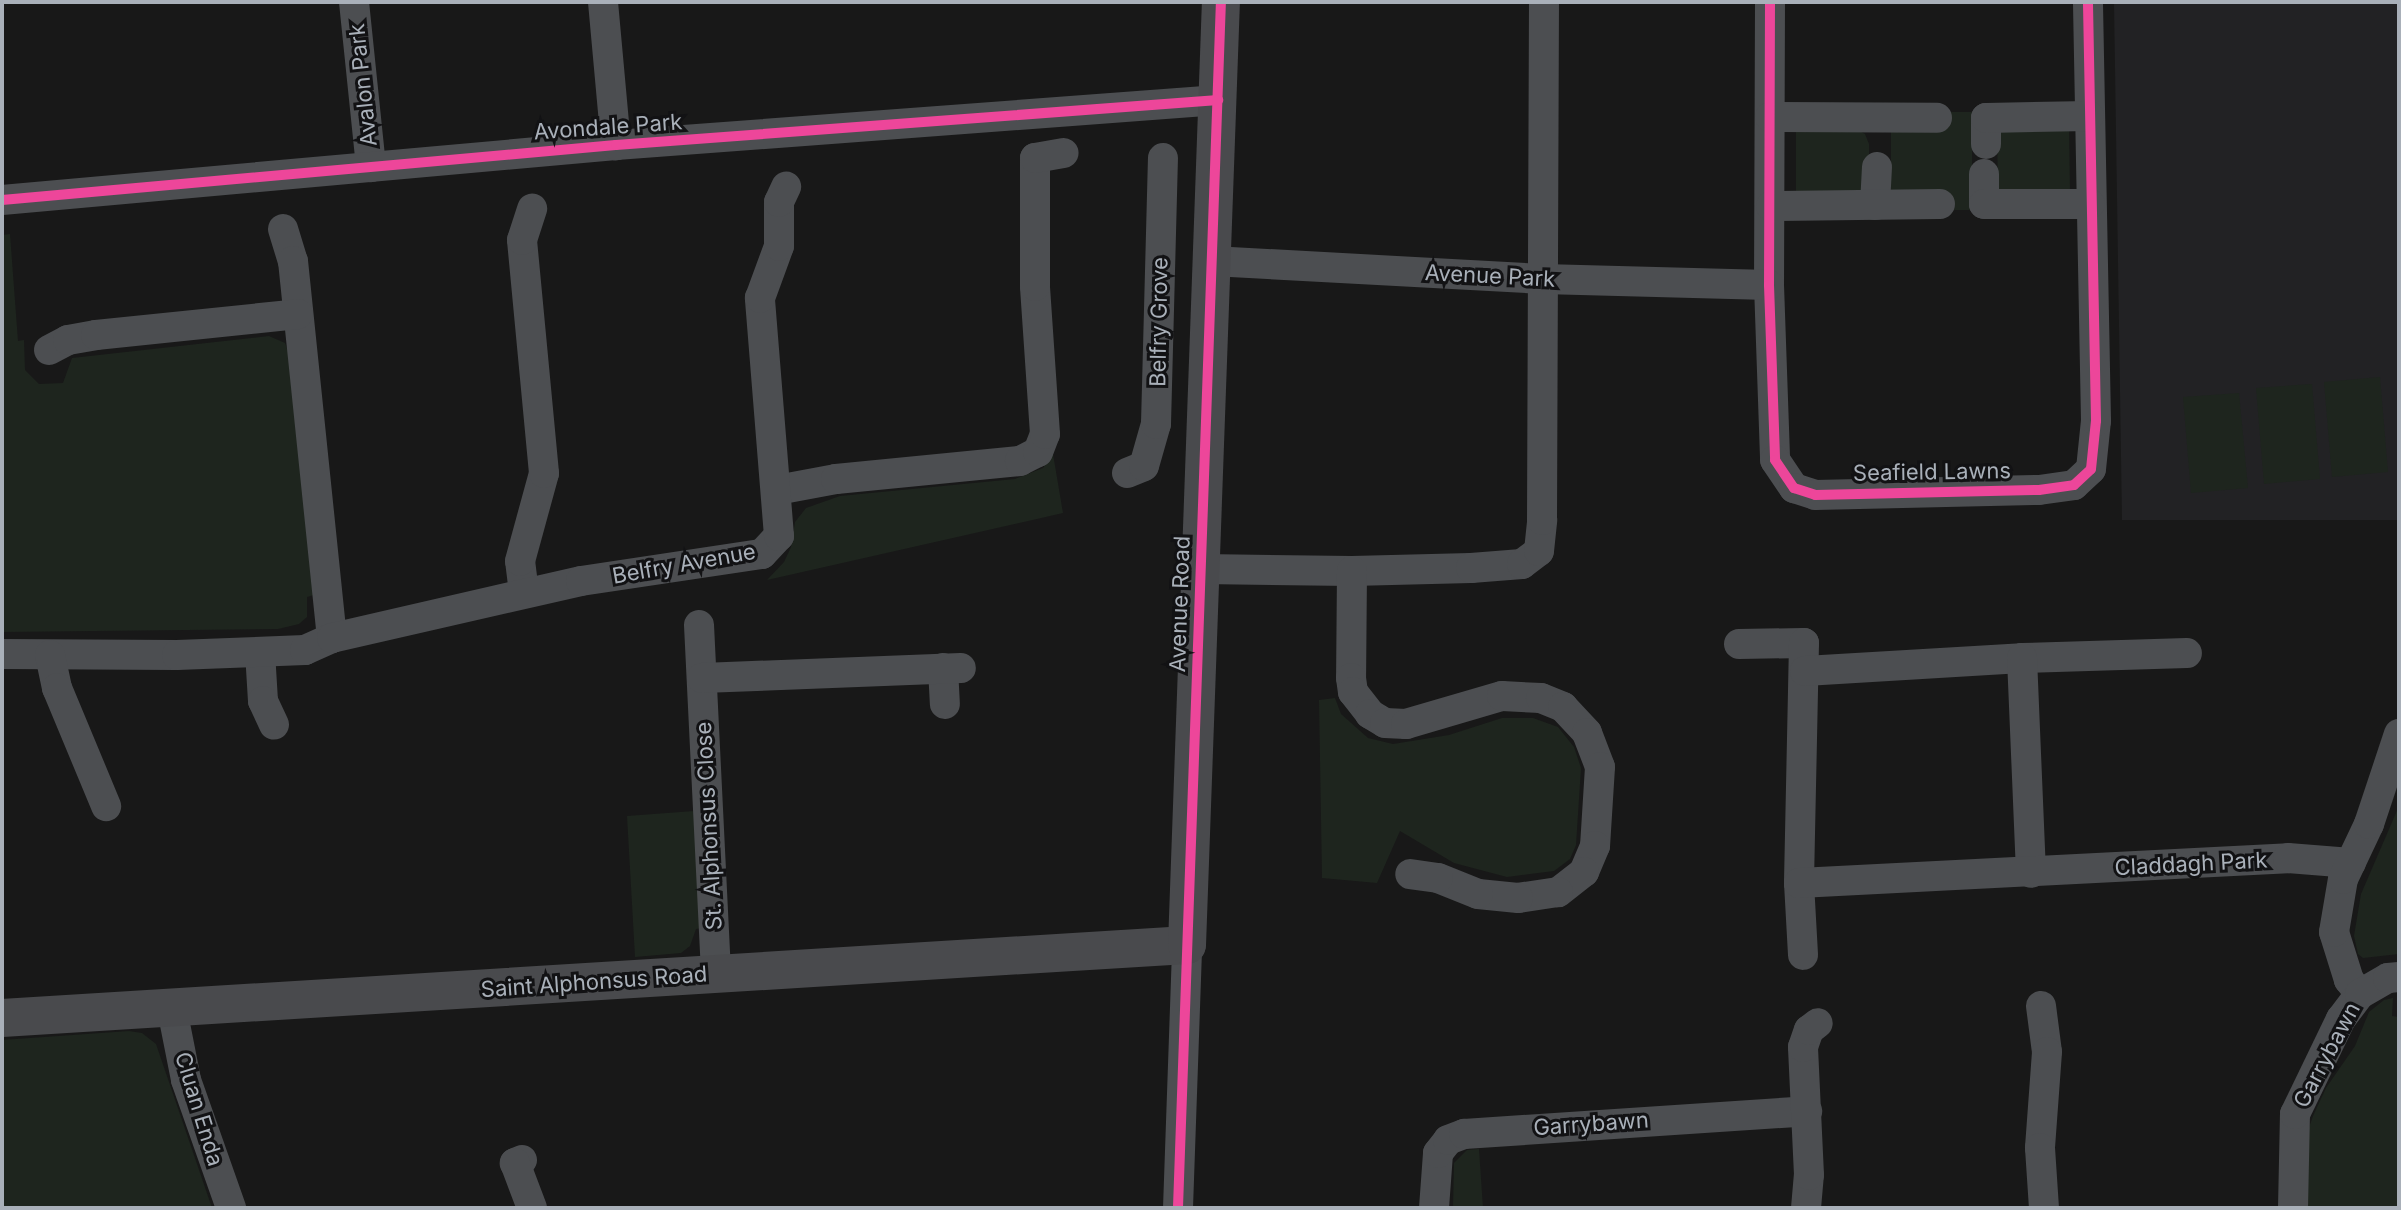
<!DOCTYPE html>
<style>
body{margin:0}
#map{position:relative;width:2401px;height:1210px;overflow:hidden;background:#181818;font-family:Inter,sans-serif}
div>[style]{position:absolute}
.built>*{inset:0;background:#222224}
.green>*{inset:0;background:#1e251e}
.minor>*{height:30px;margin:-15px;padding:0 15px;transform-origin:15px;border-radius:15px;background:#4c4e51}
.major>*{height:38px;margin:-19px;padding:0 19px;transform-origin:19px;border-radius:19px;background:#494a4d}
.cycleway>*{height:10px;margin:-5px;padding:0 5px;transform-origin:5px;border-radius:5px;background:#ed469a}
span{translate:-50% -50%;white-space:nowrap;text-align:center;line-height:1.15;-webkit-text-stroke:6px #121214;paint-order:stroke}
.street-label{font-size:22px;color:#a9b0b9}
.frame{position:absolute;inset:0;border:4px solid #a9b0b9;pointer-events:none}
</style>
<div id="map">
<div class="built">
<div style="clip-path:polygon(2114px 2px,2399px 2px,2399px 520px,2122px 520px)"></div>
</div>
<div class="green">
<div style="clip-path:polygon(1946px 112px,1972px 112px,1972px 210px,1946px 210px,1891px 195px,1891px 128px)"></div>
<div style="clip-path:polygon(2069px 124px,2070px 194px,1998px 190px,1997px 127px)"></div>
<div style="clip-path:polygon(1858px 130px,1865px 134px,1869px 144px,1869px 191px,1796px 202px,1796px 131px)"></div>
<div style="clip-path:polygon(10px 234px,18px 341px,24px 340px,25px 370px,39px 384px,63px 383px,72px 358px,269px 336px,285px 343px,289px 354px,314px 595px,307px 597px,307px 617px,299px 624px,278px 629px,2px 632px,2px 235px)"></div>
<div style="clip-path:polygon(2380px 377px,2388px 472px,2332px 477px,2324px 382px)"></div>
<div style="clip-path:polygon(2312px 384px,2320px 479px,2264px 484px,2256px 388px)"></div>
<div style="clip-path:polygon(2239px 393px,2248px 488px,2191px 493px,2183px 397px)"></div>
<div style="clip-path:polygon(1053px 454px,1063px 513px,767px 580px,784px 562px,791px 547px,795px 522px,806px 508px,840px 496px,1015px 479px,1043px 468px)"></div>
<div style="clip-path:polygon(1335px 698px,1341px 714px,1368px 738px,1393px 744px,1449px 735px,1502px 718px,1533px 718px,1558px 727px,1574px 747px,1581px 768px,1576px 845px,1570px 859px,1554px 871px,1507px 877px,1454px 863px,1400px 831px,1377px 883px,1322px 878px,1319px 700px)"></div>
<div style="clip-path:polygon(2399px 806px,2399px 954px,2363px 958px,2358px 954px,2354px 936px,2361px 894px)"></div>
<div style="clip-path:polygon(694px 811px,702px 928px,696px 929px,690px 946px,681px 953px,635px 957px,627px 816px)"></div>
<div style="clip-path:polygon(2393px 998px,2392px 1016px,2399px 1017px,2399px 1208px,2304px 1208px,2305px 1139px,2313px 1116px,2326px 1088px,2355px 1046px,2369px 1012px,2384px 1000px)"></div>
<div style="clip-path:polygon(129px 1031px,142px 1033px,156px 1044px,212px 1208px,2px 1208px,2px 1040px)"></div>
<div style="clip-path:polygon(1479px 1149px,1483px 1208px,1453px 1208px,1454px 1163px,1467px 1150px)"></div>
</div>
<div class="minor">
<div style="left:354px;top:2px;width:166px;rotate:84.1deg"></div>
<div style="left:603px;top:2px;width:144px;rotate:84.8deg"></div>
<div style="left:1770px;top:2px;width:283px;rotate:90.2deg"></div>
<div style="left:1769px;top:285px;width:175px;rotate:88deg"></div>
<div style="left:1775px;top:460px;width:34px;rotate:56deg"></div>
<div style="left:1794px;top:488px;width:22px;rotate:18deg"></div>
<div style="left:1815px;top:495px;width:224px;rotate:-1.3deg"></div>
<div style="left:2039px;top:490px;width:35px;rotate:-8deg"></div>
<div style="left:2074px;top:485px;width:23px;rotate:-43deg"></div>
<div style="left:2091px;top:469px;width:48px;rotate:-84.1deg"></div>
<div style="left:2096px;top:421px;width:419px;rotate:-91.1deg"></div>
<div style="left:1770px;top:117px;width:167px;rotate:0.3deg"></div>
<div style="left:1986px;top:144px;width:26px;rotate:-90deg"></div>
<div style="left:1986px;top:118px;width:103px;rotate:-1.1deg"></div>
<div style="left:1984px;top:174px;width:30px;rotate:90deg"></div>
<div style="left:1984px;top:204px;width:106px"></div>
<div style="left:2px;top:200px;width:616px;rotate:-5.12deg"></div>
<div style="left:616px;top:145px;width:604px;rotate:-4.27deg"></div>
<div style="left:1875px;top:205px;width:38px;rotate:-87deg"></div>
<div style="left:1771px;top:206px;width:169px;rotate:-0.7deg"></div>
<div style="left:283px;top:229px;width:34px;rotate:73deg"></div>
<div style="left:293px;top:261px;width:379px;rotate:84.1deg"></div>
<div style="left:1212px;top:261px;width:331px;rotate:3.1deg"></div>
<div style="left:1543px;top:279px;width:226px;rotate:1.5deg"></div>
<div style="left:49px;top:350px;width:21px;rotate:-28deg"></div>
<div style="left:68px;top:340px;width:28px;rotate:-10deg"></div>
<div style="left:96px;top:335px;width:203px;rotate:-5.9deg"></div>
<div style="left:1127px;top:473px;width:18px;rotate:-22deg"></div>
<div style="left:1144px;top:466px;width:44px;rotate:-74.1deg"></div>
<div style="left:1156px;top:424px;width:266px;rotate:-88.5deg"></div>
<div style="left:777px;top:490px;width:60px;rotate:-10.6deg"></div>
<div style="left:836px;top:479px;width:185px;rotate:-5.6deg"></div>
<div style="left:1020px;top:461px;width:20px;rotate:-27deg"></div>
<div style="left:1038px;top:452px;width:19px;rotate:-69deg"></div>
<div style="left:1045px;top:434px;width:148px;rotate:-93.9deg"></div>
<div style="left:1035px;top:286px;width:128px;rotate:-90deg"></div>
<div style="left:1035px;top:158px;width:29px;rotate:-10deg"></div>
<div style="left:1202px;top:569px;width:150px;rotate:0.8deg"></div>
<div style="left:1352px;top:571px;width:119px;rotate:-1.4deg"></div>
<div style="left:1471px;top:568px;width:51px;rotate:-4.5deg"></div>
<div style="left:1522px;top:564px;width:21px;rotate:-37deg"></div>
<div style="left:1539px;top:551px;width:31px;rotate:-84deg"></div>
<div style="left:1542px;top:520px;width:518px;rotate:-89.78deg"></div>
<div style="left:1352px;top:571px;width:107px;rotate:90.5deg"></div>
<div style="left:1351px;top:678px;width:14px;rotate:82deg"></div>
<div style="left:1353px;top:692px;width:28px;rotate:52deg"></div>
<div style="left:1370px;top:714px;width:17px;rotate:31deg"></div>
<div style="left:1385px;top:723px;width:21px;rotate:3deg"></div>
<div style="left:1406px;top:724px;width:100px;rotate:-16.3deg"></div>
<div style="left:1502px;top:696px;width:39px;rotate:3deg"></div>
<div style="left:1541px;top:698px;width:24px;rotate:22deg"></div>
<div style="left:1563px;top:707px;width:35px;rotate:47deg"></div>
<div style="left:1587px;top:733px;width:36px;rotate:69deg"></div>
<div style="left:1600px;top:767px;width:79px;rotate:93.6deg"></div>
<div style="left:1595px;top:846px;width:28px;rotate:113deg"></div>
<div style="left:1584px;top:872px;width:33px;rotate:142deg"></div>
<div style="left:1558px;top:892px;width:40px;rotate:171.5deg"></div>
<div style="left:1518px;top:898px;width:40px;rotate:-174.3deg"></div>
<div style="left:1478px;top:894px;width:43px;rotate:-158.2deg"></div>
<div style="left:1438px;top:878px;width:28px;rotate:-172deg"></div>
<div style="left:524px;top:593px;width:32px;rotate:-97deg"></div>
<div style="left:520px;top:561px;width:91px;rotate:-74.7deg"></div>
<div style="left:544px;top:473px;width:234px;rotate:-95.4deg"></div>
<div style="left:522px;top:240px;width:33px;rotate:-72deg"></div>
<div style="left:699px;top:625px;width:349px;rotate:87.2deg"></div>
<div style="left:1739px;top:644px;width:65px;rotate:-0.9deg"></div>
<div style="left:1804px;top:643px;width:240px;rotate:91.2deg"></div>
<div style="left:1799px;top:883px;width:72px;rotate:86.8deg"></div>
<div style="left:260px;top:652px;width:49px;rotate:86.5deg"></div>
<div style="left:263px;top:701px;width:26px;rotate:65deg"></div>
<div style="left:2px;top:654px;width:175px;rotate:0.3deg"></div>
<div style="left:177px;top:655px;width:128px;rotate:-2.2deg"></div>
<div style="left:305px;top:650px;width:30px;rotate:-24deg"></div>
<div style="left:332px;top:638px;width:255px;rotate:-12.9deg"></div>
<div style="left:581px;top:581px;width:183px;rotate:-8.5deg"></div>
<div style="left:762px;top:554px;width:25px;rotate:-47deg"></div>
<div style="left:779px;top:536px;width:239px;rotate:-94.6deg"></div>
<div style="left:760px;top:298px;width:55px;rotate:-69.9deg"></div>
<div style="left:779px;top:246px;width:44px;rotate:-90deg"></div>
<div style="left:779px;top:202px;width:17px;rotate:-65deg"></div>
<div style="left:50px;top:655px;width:34px;rotate:78deg"></div>
<div style="left:57px;top:688px;width:128px;rotate:67.4deg"></div>
<div style="left:2022px;top:658px;width:165px;rotate:-1.7deg"></div>
<div style="left:943px;top:668px;width:36px;rotate:87deg"></div>
<div style="left:1805px;top:671px;width:217px;rotate:-3.4deg"></div>
<div style="left:2022px;top:658px;width:215px;rotate:87.6deg"></div>
<div style="left:702px;top:678px;width:259px;rotate:-2.2deg"></div>
<div style="left:1799px;top:883px;width:490px;rotate:-2.9deg"></div>
<div style="left:2288px;top:858px;width:63px;rotate:4.5deg"></div>
<div style="left:2360px;top:994px;width:18px;rotate:-128deg"></div>
<div style="left:2349px;top:980px;width:50px;rotate:-107.4deg"></div>
<div style="left:2334px;top:932px;width:54px;rotate:-80.4deg"></div>
<div style="left:2343px;top:879px;width:61px;rotate:-64.7deg"></div>
<div style="left:2369px;top:824px;width:95px;rotate:-71.6deg"></div>
<div style="left:2041px;top:1006px;width:46px;rotate:82.6deg"></div>
<div style="left:2047px;top:1052px;width:96px;rotate:94.2deg"></div>
<div style="left:2040px;top:1148px;width:60px;rotate:86.2deg"></div>
<div style="left:172px;top:1009px;width:72px;rotate:78.8deg"></div>
<div style="left:186px;top:1080px;width:136px;rotate:70.6deg"></div>
<div style="left:522px;top:1160px;width:8px;rotate:157deg"></div>
<div style="left:515px;top:1163px;width:48px;rotate:69.3deg"></div>
<div style="left:1178px;top:1208px;width:263px;rotate:-88deg"></div>
<div style="left:1434px;top:1208px;width:55px;rotate:-85.8deg"></div>
<div style="left:1438px;top:1153px;width:16px;rotate:-52deg"></div>
<div style="left:1448px;top:1140px;width:17px;rotate:-21deg"></div>
<div style="left:1464px;top:1134px;width:344px;rotate:-3.8deg"></div>
<div style="left:1806px;top:1208px;width:33px;rotate:-85deg"></div>
<div style="left:1809px;top:1175px;width:128px;rotate:-92.7deg"></div>
<div style="left:1803px;top:1047px;width:18px;rotate:-71deg"></div>
<div style="left:1809px;top:1030px;width:11px;rotate:-38deg"></div>
<div style="left:2293px;top:1208px;width:94px;rotate:-88.8deg"></div>
<div style="left:2295px;top:1114px;width:106px;rotate:-64.2deg"></div>
<div style="left:2341px;top:1019px;width:31px;rotate:-53deg"></div>
<div style="left:2360px;top:994px;width:32px;rotate:-30deg"></div>
<div style="left:2388px;top:978px;width:11px;rotate:-5deg"></div>
</div>
<div class="major">
<div style="left:2px;top:1018px;width:1187px;rotate:-3.53deg"></div>
<div style="left:1187px;top:945px;width:944px;rotate:-87.94deg"></div>
</div>
<div class="cycleway">
<div style="left:1770px;top:2px;width:283px;rotate:90.2deg"></div>
<div style="left:1769px;top:285px;width:175px;rotate:88deg"></div>
<div style="left:1775px;top:460px;width:34px;rotate:56deg"></div>
<div style="left:1794px;top:488px;width:22px;rotate:18deg"></div>
<div style="left:1815px;top:495px;width:224px;rotate:-1.3deg"></div>
<div style="left:2039px;top:490px;width:35px;rotate:-8deg"></div>
<div style="left:2074px;top:485px;width:23px;rotate:-43deg"></div>
<div style="left:2091px;top:469px;width:48px;rotate:-84.1deg"></div>
<div style="left:2096px;top:421px;width:419px;rotate:-91.1deg"></div>
<div style="left:2px;top:200px;width:616px;rotate:-5.12deg"></div>
<div style="left:616px;top:145px;width:604px;rotate:-4.27deg"></div>
<div style="left:1178px;top:1207px;width:1206px;rotate:-87.96deg"></div>
</div>
<div class="street-label">
<span style="left:363px;top:85px;rotate:-96deg">Avalon Park</span>
<span style="left:608px;top:127px;rotate:-4deg">Avondale Park</span>
<span style="left:1490px;top:276px;rotate:3deg">Avenue Park</span>
<span style="left:1159px;top:322px;rotate:-89deg">Belfry Grove</span>
<span style="left:1932px;top:472px;rotate:-1deg">Seafield Lawns</span>
<span style="left:684px;top:564px;rotate:-10deg">Belfry Avenue</span>
<span style="left:1180px;top:604px;rotate:-88deg">Avenue Road</span>
<span style="left:709px;top:826px;rotate:-93deg">St. Alphonsus Close</span>
<span style="left:2191px;top:864px;rotate:-3deg">Claddagh Park</span>
<span style="left:594px;top:982px;rotate:-4deg">Saint Alphonsus Road</span>
<span style="left:2327px;top:1055px;rotate:-62deg">Garrybawn</span>
<span style="left:199px;top:1109px;rotate:73deg">Cluan Enda</span>
<span style="left:1591px;top:1124px;rotate:-4deg">Garrybawn</span>
</div>
<div class="frame"></div>
</div>
